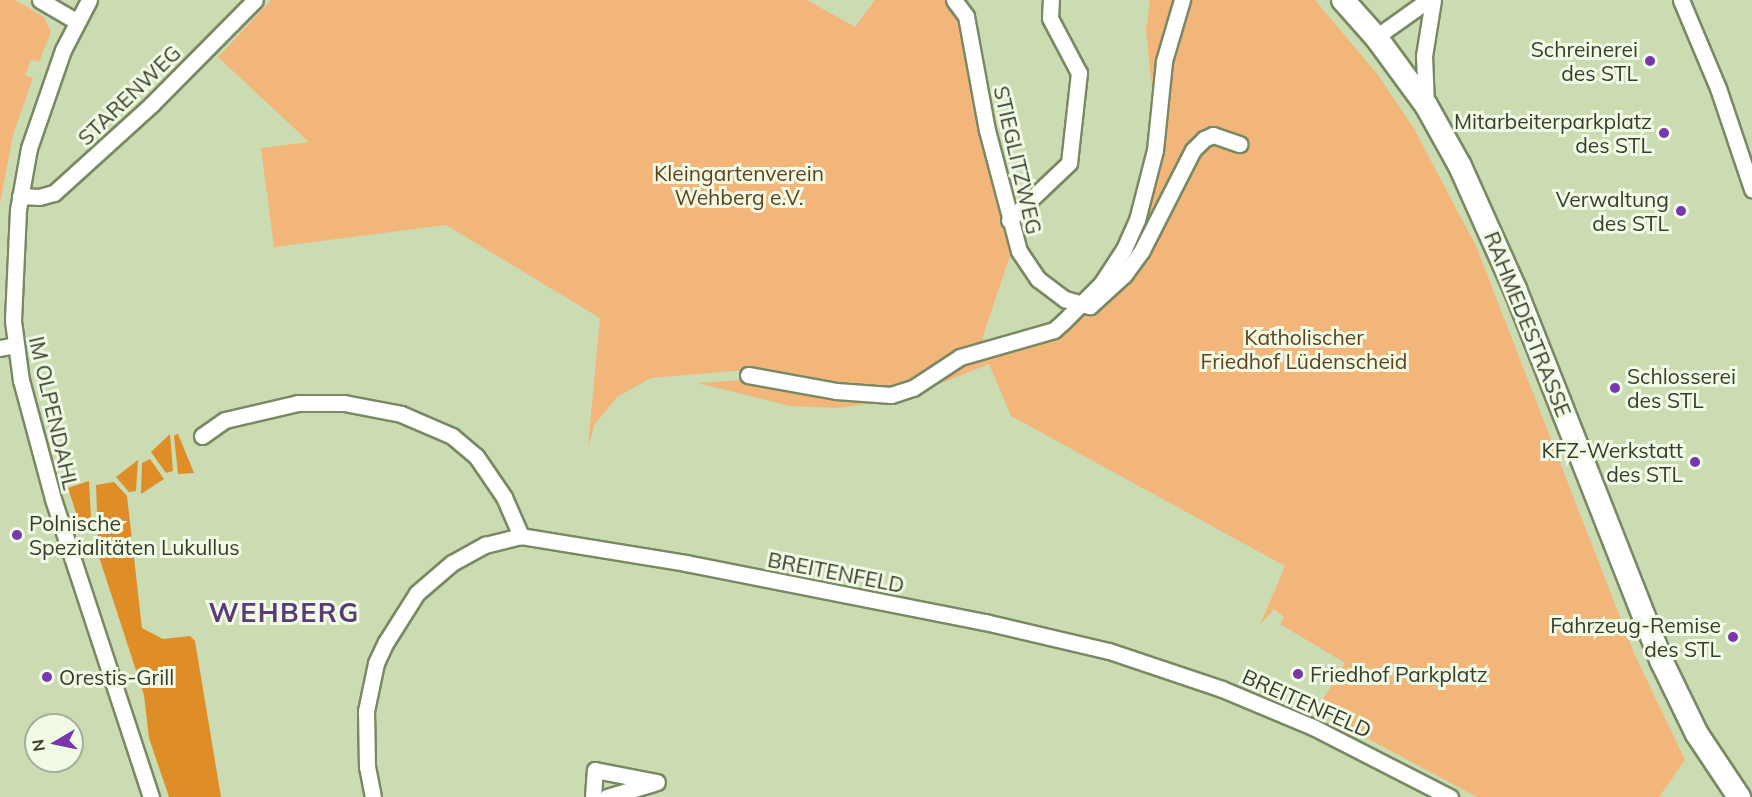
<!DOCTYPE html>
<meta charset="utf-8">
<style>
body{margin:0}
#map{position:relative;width:1752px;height:797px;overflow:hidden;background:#cbdcb3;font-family:Mulish,sans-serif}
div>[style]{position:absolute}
.green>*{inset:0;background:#f2b67a}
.forest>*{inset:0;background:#df8d27}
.roads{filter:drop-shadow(2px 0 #798963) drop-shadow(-2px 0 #798963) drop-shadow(0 2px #798963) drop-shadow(0 -2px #798963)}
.minor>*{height:15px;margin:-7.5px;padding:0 7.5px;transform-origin:7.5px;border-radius:7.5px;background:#fff}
.secondary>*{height:22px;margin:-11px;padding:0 11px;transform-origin:11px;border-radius:11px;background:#fff}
.dots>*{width:16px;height:16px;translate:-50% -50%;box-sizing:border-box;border:3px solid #f1fae5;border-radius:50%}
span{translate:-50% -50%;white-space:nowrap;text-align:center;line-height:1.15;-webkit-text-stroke:6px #f1fae5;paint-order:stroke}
.poi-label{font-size:21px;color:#363d2c}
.right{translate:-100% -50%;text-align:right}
.left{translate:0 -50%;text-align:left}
.street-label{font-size:21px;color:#363d2c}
.park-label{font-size:21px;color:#613f19}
.district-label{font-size:27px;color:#593b76;font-weight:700;letter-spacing:1.5px}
.north{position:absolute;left:24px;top:713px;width:60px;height:60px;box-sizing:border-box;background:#f1fae5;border:2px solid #a6ae9b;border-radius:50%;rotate:261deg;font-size:16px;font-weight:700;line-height:24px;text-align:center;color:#363d2c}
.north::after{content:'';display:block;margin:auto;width:21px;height:27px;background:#7837ac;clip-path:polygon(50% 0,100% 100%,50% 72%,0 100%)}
</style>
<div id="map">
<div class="green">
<div style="clip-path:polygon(0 0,15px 0,44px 17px,51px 32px,39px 62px,31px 60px,25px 75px,33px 78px,13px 135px,0 204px)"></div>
<div style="clip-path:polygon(271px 0,807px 0,855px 27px,875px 0,947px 0,963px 17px,1010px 240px,1011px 253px,982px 339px,987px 339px,951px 356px,905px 387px,865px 389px,745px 370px,651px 378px,617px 397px,595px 424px,588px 447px,600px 318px,446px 225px,274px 247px,261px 148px,309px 142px,218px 57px)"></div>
<div style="clip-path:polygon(1150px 0,1177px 0,1153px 99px,1146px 30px)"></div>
<div style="clip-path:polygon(1191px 0,1315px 0,1378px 75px,1413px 127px,1476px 246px,1634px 653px,1685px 760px,1659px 797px,1477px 797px,1316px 711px,1345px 663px,1280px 624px,1284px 617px,1274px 609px,1260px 625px,1285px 566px,1011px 416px,989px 364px,945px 382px,938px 378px,962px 362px,1067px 328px,1099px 296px,1143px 223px,1150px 204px,1162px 150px,1171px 61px)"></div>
<div style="clip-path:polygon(741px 380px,791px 390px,893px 400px,837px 408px,790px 406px,697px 383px)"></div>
</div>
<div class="forest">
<div style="clip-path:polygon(170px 434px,173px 471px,166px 473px,151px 452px)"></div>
<div style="clip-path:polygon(177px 434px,178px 434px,194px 473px,178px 474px,174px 436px)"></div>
<div style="clip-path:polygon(150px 459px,164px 479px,141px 494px,142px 463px)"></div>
<div style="clip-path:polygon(138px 460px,136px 491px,129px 492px,116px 477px)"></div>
<div style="clip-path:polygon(89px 481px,92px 535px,84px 522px,80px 525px,68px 488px)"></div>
<div style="clip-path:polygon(114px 482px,127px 496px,142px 628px,163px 639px,190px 636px,195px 641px,221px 797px,169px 797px,149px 738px,144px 695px,100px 560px,90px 545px,98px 540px,96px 485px)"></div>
</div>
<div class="roads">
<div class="minor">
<div style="left:40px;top:0;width:42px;rotate:30.3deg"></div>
<div style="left:89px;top:0;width:56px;rotate:117.5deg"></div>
<div style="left:63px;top:50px;width:104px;rotate:109.1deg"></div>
<div style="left:29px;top:148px;width:63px;rotate:100.1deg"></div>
<div style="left:18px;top:210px;width:111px;rotate:92.6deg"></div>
<div style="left:13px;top:321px;width:60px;rotate:82.3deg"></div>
<div style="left:21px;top:380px;width:123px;rotate:74.9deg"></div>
<div style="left:53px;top:499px;width:314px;rotate:71.8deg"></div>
<div style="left:954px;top:0;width:20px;rotate:53deg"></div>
<div style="left:966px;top:16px;width:116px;rotate:79.6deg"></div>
<div style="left:987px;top:130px;width:125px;rotate:75.2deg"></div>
<div style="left:1019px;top:251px;width:34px;rotate:56deg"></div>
<div style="left:1038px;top:279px;width:34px;rotate:37deg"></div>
<div style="left:1065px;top:299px;width:26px;rotate:16deg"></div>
<div style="left:1090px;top:306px;width:46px;rotate:-42.4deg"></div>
<div style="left:1124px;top:275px;width:29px;rotate:-54deg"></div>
<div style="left:1141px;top:252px;width:114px;rotate:-63deg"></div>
<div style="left:1193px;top:150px;width:16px;rotate:-45deg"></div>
<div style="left:1204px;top:139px;width:10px;rotate:-24deg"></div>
<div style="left:1213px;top:135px;width:28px;rotate:19deg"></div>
<div style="left:1681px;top:0;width:95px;rotate:67.2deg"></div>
<div style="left:1718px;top:88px;width:107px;rotate:71.4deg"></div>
<div style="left:1376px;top:37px;width:64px;rotate:-35.4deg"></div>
<div style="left:1426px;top:105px;width:49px;rotate:-92.3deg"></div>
<div style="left:1424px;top:56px;width:57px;rotate:-80.9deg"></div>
<div style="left:20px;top:196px;width:19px;rotate:3deg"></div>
<div style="left:39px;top:197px;width:16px;rotate:-15deg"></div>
<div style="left:54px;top:193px;width:132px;rotate:-42.2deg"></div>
<div style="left:152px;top:104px;width:146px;rotate:-45.3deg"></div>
<div style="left:1009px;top:220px;width:83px;rotate:-43.5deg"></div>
<div style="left:1069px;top:163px;width:91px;rotate:-83.7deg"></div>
<div style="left:1079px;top:73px;width:62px;rotate:-117.8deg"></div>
<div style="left:1050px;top:18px;width:18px;rotate:-87deg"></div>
<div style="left:0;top:348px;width:15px;rotate:-11deg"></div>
<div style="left:748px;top:375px;width:89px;rotate:10.3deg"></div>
<div style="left:836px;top:391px;width:55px;rotate:4.2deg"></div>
<div style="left:891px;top:395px;width:23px;rotate:-18deg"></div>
<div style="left:913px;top:388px;width:56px;rotate:-33.4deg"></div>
<div style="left:960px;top:357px;width:98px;rotate:-16deg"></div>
<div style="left:1054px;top:330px;width:12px;rotate:-42deg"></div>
<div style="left:1063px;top:322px;width:54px;rotate:-45deg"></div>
<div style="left:1101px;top:284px;width:42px;rotate:-56.7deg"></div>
<div style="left:1124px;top:249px;width:32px;rotate:-66deg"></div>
<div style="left:1137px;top:220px;width:72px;rotate:-75.6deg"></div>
<div style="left:1155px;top:150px;width:89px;rotate:-84.2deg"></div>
<div style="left:1164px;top:61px;width:64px;rotate:-73.6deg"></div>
<div style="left:202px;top:436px;width:28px;rotate:-35deg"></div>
<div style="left:225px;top:420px;width:75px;rotate:-13.1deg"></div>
<div style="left:298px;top:403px;width:46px"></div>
<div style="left:344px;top:403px;width:58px;rotate:10.9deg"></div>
<div style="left:401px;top:414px;width:56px;rotate:23.3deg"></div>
<div style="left:452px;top:436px;width:31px;rotate:40deg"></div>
<div style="left:476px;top:456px;width:50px;rotate:55.7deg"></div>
<div style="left:504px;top:497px;width:43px;rotate:66.4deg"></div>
<div style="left:373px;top:797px;width:31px;rotate:-101deg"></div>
<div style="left:367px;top:767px;width:56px;rotate:-91deg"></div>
<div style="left:366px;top:711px;width:49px;rotate:-78.2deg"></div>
<div style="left:376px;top:663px;width:23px;rotate:-65deg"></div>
<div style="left:386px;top:642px;width:58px;rotate:-57.7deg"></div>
<div style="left:417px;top:593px;width:46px;rotate:-40.6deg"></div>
<div style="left:452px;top:563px;width:38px;rotate:-29deg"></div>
<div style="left:485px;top:545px;width:37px;rotate:-14deg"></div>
<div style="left:521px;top:536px;width:167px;rotate:9.3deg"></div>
<div style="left:686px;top:563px;width:305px;rotate:11.2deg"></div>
<div style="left:985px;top:622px;width:127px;rotate:13.2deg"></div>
<div style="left:1109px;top:651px;width:119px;rotate:18.6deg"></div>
<div style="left:1222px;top:689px;width:99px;rotate:22.7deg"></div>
<div style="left:1313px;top:727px;width:154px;rotate:27.1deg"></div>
<div style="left:593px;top:797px;width:27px;rotate:-86deg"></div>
<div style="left:595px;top:770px;width:63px;rotate:11deg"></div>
<div style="left:607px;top:797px;width:49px;rotate:-16.6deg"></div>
</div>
<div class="secondary">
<div style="left:1343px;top:0;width:50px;rotate:48.3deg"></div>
<div style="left:1376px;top:37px;width:84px;rotate:53.7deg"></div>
<div style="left:1426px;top:105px;width:70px;rotate:60.9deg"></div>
<div style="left:1460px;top:166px;width:135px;rotate:65.9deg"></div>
<div style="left:1515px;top:289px;width:399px;rotate:68.5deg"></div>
<div style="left:1661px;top:660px;width:82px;rotate:64.1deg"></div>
<div style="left:1697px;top:734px;width:76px;rotate:56.3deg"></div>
</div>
</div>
<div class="dots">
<div style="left:1650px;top:61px;background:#7837ac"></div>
<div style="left:1664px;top:133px;background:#7837ac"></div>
<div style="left:1681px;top:211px;background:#7837ac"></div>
<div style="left:1615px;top:388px;background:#7837ac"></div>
<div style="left:1695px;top:462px;background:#7837ac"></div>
<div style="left:17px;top:535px;background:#7837ac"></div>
<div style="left:1733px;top:637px;background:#7837ac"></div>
<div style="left:1298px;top:674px;background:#7837ac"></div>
<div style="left:47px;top:677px;background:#7837ac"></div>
</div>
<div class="poi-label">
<span class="right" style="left:1638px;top:61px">Schreinerei<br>des STL</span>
<span class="right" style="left:1652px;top:133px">Mitarbeiterparkplatz<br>des STL</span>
<span class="right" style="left:1669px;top:211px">Verwaltung<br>des STL</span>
<span class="left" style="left:1627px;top:388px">Schlosserei<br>des STL</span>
<span class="right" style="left:1683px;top:462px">KFZ-Werkstatt<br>des STL</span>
<span class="left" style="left:29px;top:535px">Polnische<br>Spezialitäten Lukullus</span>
<span class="right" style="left:1721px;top:637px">Fahrzeug-Remise<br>des STL</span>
<span class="left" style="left:1310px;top:674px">Friedhof Parkplatz</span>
<span class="left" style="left:59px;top:677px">Orestis-Grill</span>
</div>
<div class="street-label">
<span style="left:129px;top:95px;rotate:-44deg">STARENWEG</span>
<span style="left:1018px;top:160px;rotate:77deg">STIEGLITZWEG</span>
<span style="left:1528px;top:324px;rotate:68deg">RAHMEDESTRASSE</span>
<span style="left:54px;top:413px;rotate:77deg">IM OLPENDAHL</span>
<span style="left:836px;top:572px;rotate:11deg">BREITENFELD</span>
<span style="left:1307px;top:703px;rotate:24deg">BREITENFELD</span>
</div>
<div class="park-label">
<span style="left:739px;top:185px">Kleingartenverein<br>Wehberg e.V.</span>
<span style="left:1304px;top:349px">Katholischer<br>Friedhof Lüdenscheid</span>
</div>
<div class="district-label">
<span style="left:284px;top:613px">WEHBERG</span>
</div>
<div class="north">N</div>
</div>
